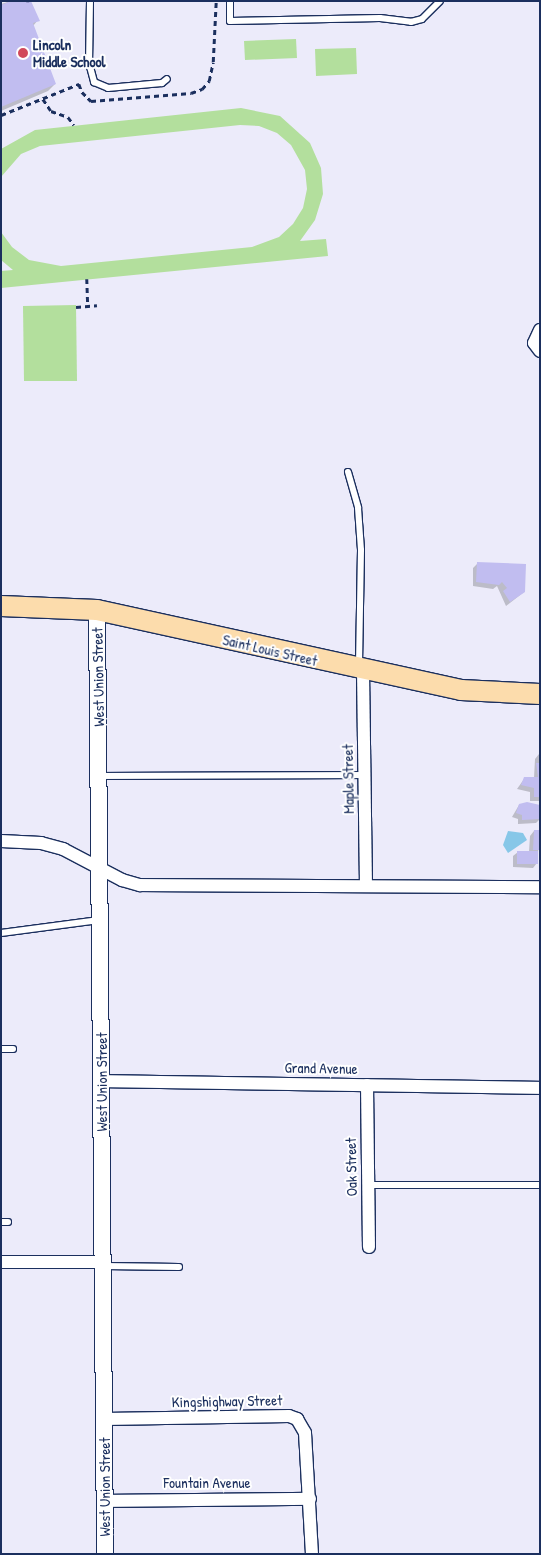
<!DOCTYPE html>
<style>
body{margin:0}
#map{position:relative;width:541px;height:1555px;overflow:hidden;background:#ecebfa;font-family:"Patrick Hand",sans-serif}
div>[style]{position:absolute}
.green>*{inset:0;background:#b3df9d}
.water>*{inset:0;background:#87c7e8}
.shadow>*{inset:0;background:#0003}
.building>*{inset:0;background:#c1bdf0}
.path>*{height:2.5px;margin-top:-1.25px;transform-origin:0;background:repeating-linear-gradient(90deg,#1b2f5e 0 5px,transparent 0 9px)}
.roads{filter:drop-shadow(1px 0 #1b2f5e) drop-shadow(-1px 0 #1b2f5e) drop-shadow(0 1px #1b2f5e) drop-shadow(0 -1px #1b2f5e)}
.service>*{height:6px;margin:-3px;padding:0 3px;transform-origin:3px;border-radius:3px;background:#fff}
.minor>*{height:12px;margin:-6px;padding:0 6px;transform-origin:6px;border-radius:6px;background:#fff}
.tertiary>*{height:16px;margin:-8px;padding:0 8px;transform-origin:8px;border-radius:8px;background:#fff}
.primary>*{height:20px;margin:-10px;padding:0 10px;transform-origin:10px;border-radius:10px;background:#fcdcac}
.dots>*{width:14px;height:14px;translate:-50% -50%;box-sizing:border-box;border:2px solid #fff;border-radius:50%}
span{translate:-50% -50%;white-space:nowrap;text-align:center;line-height:1.15;-webkit-text-stroke:4px #fff;paint-order:stroke}
.poi-label{font-size:15px;color:#1b2f5e;font-weight:700}
.left{translate:0 -50%;text-align:left}
.street-label{font-size:15px;color:#1b2f5e}
.frame{position:absolute;inset:0;border:2px solid #1b2f5e;pointer-events:none}
</style>
<div id="map">
<div class="green">
<div style="clip-path:polygon(296px 39px,297px 58px,245px 60px,244px 41px)"></div>
<div style="clip-path:polygon(356px 48px,357px 74px,316px 76px,315px 49px)"></div>
<div style="clip-path:polygon(241px 108px,280px 116px,310px 143px,321px 168px,323px 194px,315px 220px,300px 241px,326px 239px,328px 256px,1px 288px,1px 271px,13px 270px,1px 260px,1px 232px,12px 247px,29px 260px,61px 266px,252px 247px,279px 237px,293px 224px,303px 208px,307px 189px,305px 170px,291px 145px,277px 133px,259px 126px,240px 125px,40px 146px,21px 154px,1px 177px,1px 149px,35px 130px)"></div>
<div style="clip-path:polygon(76px 305px,77px 381px,24px 381px,23px 306px)"></div>
</div>
<div class="water">
<div style="clip-path:polygon(508px 831px,523px 833px,527px 840px,508px 853px,503px 845px)"></div>
</div>
<div class="shadow">
<div style="clip-path:polygon(11px 1px,38px 20px,33px 26px,55px 84px,48px 91px,1px 111px,1px 4px)"></div>
<div style="clip-path:polygon(478px 563px,524px 592px,506px 606px,497px 586px,493px 589px,473px 586px,473px 568px)"></div>
<div style="clip-path:polygon(539px 754px,540px 801px,530px 801px,530px 792px,517px 789px,524px 779px,534px 778px,535px 759px)"></div>
<div style="clip-path:polygon(519px 805px,540px 806px,540px 819px,536px 823px,518px 824px,518px 819px,512px 817px)"></div>
<div style="clip-path:polygon(534px 831px,540px 831px,537px 863px,533px 868px,513px 867px,513px 856px,518px 852px,529px 852px,530px 836px)"></div>
</div>
<div class="building">
<div style="clip-path:polygon(11px 1px,31px 1px,40px 21px,33px 23px,56px 84px,1px 107px,1px 5px)"></div>
<div style="clip-path:polygon(477px 562px,526px 564px,525px 592px,510px 602px,503px 591px,507px 588px,502px 582px,499px 585px,476px 582px)"></div>
<div style="clip-path:polygon(536px 763px,540px 763px,540px 797px,534px 797px,534px 788px,521px 785px,524px 777px,538px 777px)"></div>
<div style="clip-path:polygon(527px 802px,540px 805px,540px 819px,522px 820px,522px 815px,516px 813px,519px 804px)"></div>
<div style="clip-path:polygon(534px 830px,540px 830px,540px 850px,533px 850px)"></div>
<div style="clip-path:polygon(517px 851px,538px 851px,538px 864px,517px 864px)"></div>
</div>
<div class="path">
<div style="left:28px;top:1px;width:1px;rotate:90deg"></div>
<div style="left:43px;top:99px;width:14px;rotate:56deg"></div>
<div style="left:51px;top:111px;width:18px;rotate:19deg"></div>
<div style="left:68px;top:117px;width:10px;rotate:53deg"></div>
<div style="left:1px;top:115px;width:84px;rotate:-21.7deg"></div>
<div style="left:79px;top:84px;width:9px;rotate:69deg"></div>
<div style="left:82px;top:92px;width:13px;rotate:45deg"></div>
<div style="left:91px;top:101px;width:100px;rotate:-4.6deg"></div>
<div style="left:191px;top:93px;width:12px;rotate:-20deg"></div>
<div style="left:202px;top:89px;width:11px;rotate:-49deg"></div>
<div style="left:209px;top:81px;width:19px;rotate:-78deg"></div>
<div style="left:213px;top:62px;width:61px;rotate:-87.2deg"></div>
<div style="left:87px;top:279px;width:27px;rotate:88deg"></div>
<div style="left:76px;top:307px;width:21px;rotate:-5deg"></div>
</div>
<div class="roads">
<div class="service">
<div style="left:90px;top:1px;width:62px;rotate:90.9deg"></div>
<div style="left:89px;top:63px;width:20px;rotate:75deg"></div>
<div style="left:94px;top:82px;width:15px;rotate:23deg"></div>
<div style="left:108px;top:88px;width:54px;rotate:-5.3deg"></div>
<div style="left:162px;top:83px;width:6px;rotate:-39deg"></div>
<div style="left:230px;top:1px;width:20px;rotate:90deg"></div>
<div style="left:230px;top:21px;width:150px;rotate:-1.1deg"></div>
<div style="left:380px;top:18px;width:31px;rotate:7deg"></div>
<div style="left:411px;top:22px;width:11px;rotate:-15deg"></div>
<div style="left:422px;top:19px;width:25px;rotate:-45deg"></div>
<div style="left:348px;top:472px;width:37px;rotate:74deg"></div>
<div style="left:358px;top:508px;width:42px;rotate:85.9deg"></div>
<div style="left:361px;top:550px;width:114px;rotate:91deg"></div>
<div style="left:100px;top:776px;width:264px;rotate:-0.2deg"></div>
<div style="left:1px;top:933px;width:99px;rotate:-7.6deg"></div>
<div style="left:1px;top:1049px;width:12px"></div>
<div style="left:368px;top:1185px;width:172px"></div>
<div style="left:1px;top:1222px;width:7px"></div>
<div style="left:104px;top:1266px;width:75px;rotate:0.8deg"></div>
</div>
<div class="minor">
<div style="left:540px;top:330px;width:14px;rotate:115deg"></div>
<div style="left:534px;top:343px;width:10px;rotate:53deg"></div>
<div style="left:363px;top:671px;width:215px;rotate:89.2deg"></div>
<div style="left:1px;top:841px;width:40px;rotate:2.9deg"></div>
<div style="left:41px;top:843px;width:23px;rotate:15deg"></div>
<div style="left:63px;top:849px;width:67px;rotate:27.7deg"></div>
<div style="left:122px;top:880px;width:19px;rotate:16deg"></div>
<div style="left:140px;top:885px;width:400px;rotate:0.3deg"></div>
<div style="left:102px;top:1081px;width:438px;rotate:0.9deg"></div>
<div style="left:367px;top:1085px;width:162px;rotate:89.3deg"></div>
<div style="left:1px;top:1262px;width:102px"></div>
<div style="left:104px;top:1419px;width:185px;rotate:-0.9deg"></div>
<div style="left:289px;top:1416px;width:9px;rotate:21deg"></div>
<div style="left:297px;top:1419px;width:16px;rotate:60deg"></div>
<div style="left:305px;top:1433px;width:121px;rotate:86.7deg"></div>
<div style="left:105px;top:1501px;width:205px;rotate:-0.6deg"></div>
</div>
<div class="tertiary">
<div style="left:97px;top:610px;width:944px;rotate:89.51deg"></div>
</div>
<div class="primary">
<div style="left:1px;top:606px;width:96px;rotate:2.4deg"></div>
<div style="left:97px;top:610px;width:373px;rotate:12.4deg"></div>
<div style="left:461px;top:690px;width:79px;rotate:2.9deg"></div>
</div>
</div>
<div class="dots">
<div style="left:23px;top:53px;background:#d1495b"></div>
</div>
<div class="poi-label">
<span class="left" style="left:33px;top:53px">Lincoln<br>Middle School</span>
</div>
<div class="street-label">
<span style="left:270px;top:650px;rotate:13deg">Saint Louis Street</span>
<span style="left:98px;top:677px;rotate:-91deg">West Union Street</span>
<span style="left:348px;top:779px;rotate:-91deg">Maple Street</span>
<span style="left:321px;top:1068px;rotate:1deg">Grand Avenue</span>
<span style="left:102px;top:1082px;rotate:-90deg">West Union Street</span>
<span style="left:351px;top:1167px;rotate:-91deg">Oak Street</span>
<span style="left:227px;top:1401px;rotate:-1deg">Kingshighway Street</span>
<span style="left:207px;top:1483px">Fountain Avenue</span>
<span style="left:105px;top:1487px;rotate:-90deg">West Union Street</span>
</div>
<div class="frame"></div>
</div>
